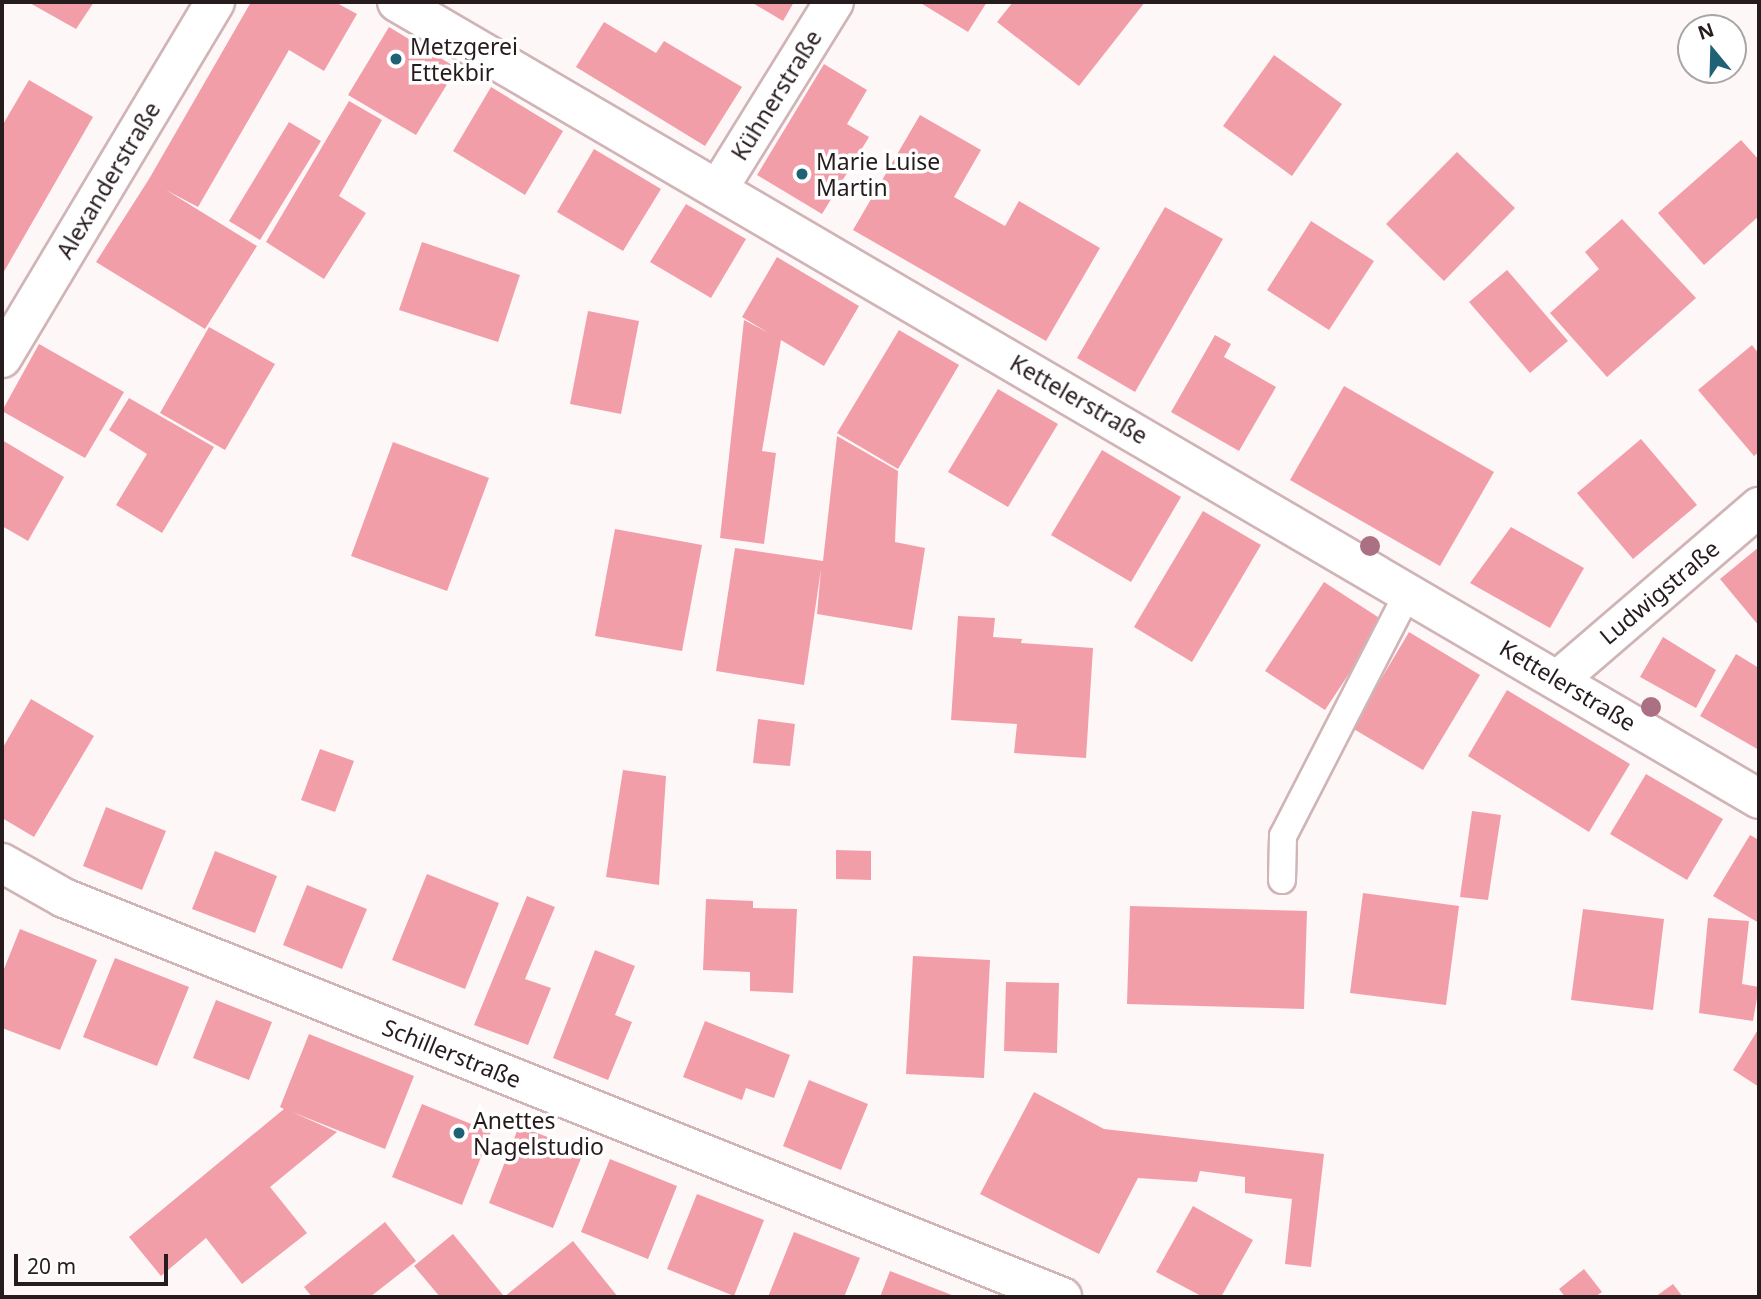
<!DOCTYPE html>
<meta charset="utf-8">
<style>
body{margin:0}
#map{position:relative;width:1761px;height:1299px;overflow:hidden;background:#fef7f8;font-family:"Noto Sans",sans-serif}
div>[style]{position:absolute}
.building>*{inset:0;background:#f29ea9}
.roads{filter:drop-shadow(2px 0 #d0b4b6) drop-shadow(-2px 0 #d0b4b6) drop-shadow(0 2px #d0b4b6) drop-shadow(0 -2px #d0b4b6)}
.service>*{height:26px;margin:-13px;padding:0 13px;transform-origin:13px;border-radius:13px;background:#fff}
.minor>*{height:38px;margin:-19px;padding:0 19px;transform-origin:19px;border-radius:19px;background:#fff}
.trees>*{width:20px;height:20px;margin:-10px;border-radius:50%;background:#ab7083}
.dots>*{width:19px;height:19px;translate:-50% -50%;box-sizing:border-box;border:4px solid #fff;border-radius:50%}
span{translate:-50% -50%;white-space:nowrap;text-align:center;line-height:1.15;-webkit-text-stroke:7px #fff;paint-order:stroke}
.poi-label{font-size:23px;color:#271c1d}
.left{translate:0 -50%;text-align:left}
.street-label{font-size:23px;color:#271c1d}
.frame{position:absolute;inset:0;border:4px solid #271c1d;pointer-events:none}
.north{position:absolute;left:1677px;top:14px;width:70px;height:70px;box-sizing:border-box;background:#fff;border:2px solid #a9a4a5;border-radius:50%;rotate:341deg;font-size:19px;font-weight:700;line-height:28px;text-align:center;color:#271c1d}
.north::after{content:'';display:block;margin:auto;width:24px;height:32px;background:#1f6175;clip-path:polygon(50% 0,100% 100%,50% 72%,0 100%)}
.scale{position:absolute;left:14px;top:1254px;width:154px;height:32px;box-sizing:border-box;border:4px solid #271c1d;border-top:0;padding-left:9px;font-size:21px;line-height:24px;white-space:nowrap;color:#271c1d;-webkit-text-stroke:5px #fff;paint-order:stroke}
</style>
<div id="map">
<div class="building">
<div style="clip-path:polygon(28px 2px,94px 2px,76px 29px)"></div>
<div style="clip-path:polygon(251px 2px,335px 2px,357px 14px,324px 71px,289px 50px,198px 207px,166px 190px,257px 246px,205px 329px,96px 262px,149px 179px)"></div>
<div style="clip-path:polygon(751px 2px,794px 2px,783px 21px)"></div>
<div style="clip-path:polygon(919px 2px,987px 2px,968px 32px)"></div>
<div style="clip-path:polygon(1013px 2px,1145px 2px,1079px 86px,997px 22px)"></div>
<div style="clip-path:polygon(604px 22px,656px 53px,664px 41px,742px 87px,705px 146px,576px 67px)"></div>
<div style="clip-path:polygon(389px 27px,457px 68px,416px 135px,348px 95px)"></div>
<div style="clip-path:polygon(1274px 55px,1342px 104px,1292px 176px,1223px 126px)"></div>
<div style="clip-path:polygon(824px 64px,867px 90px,847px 124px,869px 137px,822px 214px,757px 175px)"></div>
<div style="clip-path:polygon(29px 80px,93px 117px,2px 275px,2px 126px)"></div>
<div style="clip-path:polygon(491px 87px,563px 131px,525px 195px,453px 151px)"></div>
<div style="clip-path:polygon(349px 101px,382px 120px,339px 196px,366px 213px,324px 279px,266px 242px)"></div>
<div style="clip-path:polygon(920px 115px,981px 150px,954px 197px,1005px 226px,1019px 201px,1100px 248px,1046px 341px,853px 230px)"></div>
<div style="clip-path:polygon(289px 122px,321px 141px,260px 240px,229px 221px)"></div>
<div style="clip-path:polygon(1741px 140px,1759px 160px,1759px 216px,1704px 265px,1658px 213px)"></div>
<div style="clip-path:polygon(594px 149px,661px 189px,623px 251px,557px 212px)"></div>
<div style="clip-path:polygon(1457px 152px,1515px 208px,1444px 281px,1386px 224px)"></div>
<div style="clip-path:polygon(686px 204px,746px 239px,711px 298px,650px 262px)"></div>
<div style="clip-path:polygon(1165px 207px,1223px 239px,1135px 392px,1077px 358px)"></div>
<div style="clip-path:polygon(1622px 219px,1696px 298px,1607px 377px,1550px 313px,1599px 269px,1585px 252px)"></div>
<div style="clip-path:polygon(1311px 221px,1374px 261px,1329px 330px,1267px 290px)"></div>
<div style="clip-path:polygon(422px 242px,520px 275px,498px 342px,399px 310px)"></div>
<div style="clip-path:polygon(777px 257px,859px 306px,824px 366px,781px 340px,762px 451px,776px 453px,764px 544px,720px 538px,744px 320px,767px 332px,742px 317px)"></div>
<div style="clip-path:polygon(1507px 270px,1568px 341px,1530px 373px,1469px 302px)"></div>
<div style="clip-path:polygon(588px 311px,639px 321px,621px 414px,570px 404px)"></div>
<div style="clip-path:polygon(209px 327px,275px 364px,225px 450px,160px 413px)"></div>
<div style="clip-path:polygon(899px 330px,959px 365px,898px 469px,837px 433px)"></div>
<div style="clip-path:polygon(1215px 335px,1231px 344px,1224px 357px,1276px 387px,1239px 451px,1171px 412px)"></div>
<div style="clip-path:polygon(39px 344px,124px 392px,85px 458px,2px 411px)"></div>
<div style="clip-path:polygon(1752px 345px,1759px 354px,1759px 452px,1754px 456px,1698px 390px)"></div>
<div style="clip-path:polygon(1344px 386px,1494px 472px,1440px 566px,1290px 480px)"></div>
<div style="clip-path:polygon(998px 389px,1058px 424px,1008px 507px,948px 472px)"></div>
<div style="clip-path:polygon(129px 398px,214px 447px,162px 533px,116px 505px,147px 454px,109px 430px)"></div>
<div style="clip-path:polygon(837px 436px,898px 471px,895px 542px,925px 548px,912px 630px,817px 614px,821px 569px,804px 685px,716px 671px,735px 548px,823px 561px)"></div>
<div style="clip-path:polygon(1641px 439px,1697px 505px,1633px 559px,1577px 493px)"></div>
<div style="clip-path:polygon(2px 440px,64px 477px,28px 541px,2px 526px)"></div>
<div style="clip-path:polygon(393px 442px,489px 478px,447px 591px,351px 556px)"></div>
<div style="clip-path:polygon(1102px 450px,1181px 497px,1131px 582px,1051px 535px)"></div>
<div style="clip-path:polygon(1203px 511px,1261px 545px,1192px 662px,1134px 627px)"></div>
<div style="clip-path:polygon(1511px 527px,1584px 568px,1550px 628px,1470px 583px)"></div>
<div style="clip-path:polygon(615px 529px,702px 545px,682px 651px,595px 636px)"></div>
<div style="clip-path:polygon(1759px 547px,1759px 626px,1720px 579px)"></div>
<div style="clip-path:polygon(1324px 582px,1384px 621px,1325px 710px,1265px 671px)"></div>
<div style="clip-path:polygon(958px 616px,995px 618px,993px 637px,1022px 639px,1021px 643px,1093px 648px,1086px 758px,1014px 753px,1017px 724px,951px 720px)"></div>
<div style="clip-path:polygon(1409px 632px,1480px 675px,1423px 770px,1352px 728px)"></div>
<div style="clip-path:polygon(1663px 637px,1716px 670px,1696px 708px,1640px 677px)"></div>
<div style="clip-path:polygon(1736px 654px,1759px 668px,1759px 750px,1700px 716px)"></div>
<div style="clip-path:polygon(1507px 690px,1630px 764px,1589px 832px,1468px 756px)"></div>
<div style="clip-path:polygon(31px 699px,94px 736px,34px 837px,2px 818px,2px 749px)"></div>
<div style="clip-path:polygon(758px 719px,795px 724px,790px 766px,753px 763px)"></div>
<div style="clip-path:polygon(320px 749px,354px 761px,335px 812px,301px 800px)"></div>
<div style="clip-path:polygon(623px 770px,666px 776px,659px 885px,606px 877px)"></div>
<div style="clip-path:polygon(1646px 774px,1723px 819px,1687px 880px,1610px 834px)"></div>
<div style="clip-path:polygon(106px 807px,166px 831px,142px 890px,83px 866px)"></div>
<div style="clip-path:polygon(1472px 811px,1501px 815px,1488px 900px,1460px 897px)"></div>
<div style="clip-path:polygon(1750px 835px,1759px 840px,1759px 923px,1713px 896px)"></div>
<div style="clip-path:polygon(836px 850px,871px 851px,871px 880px,836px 879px)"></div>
<div style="clip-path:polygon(215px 851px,277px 876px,255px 933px,192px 909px)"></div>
<div style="clip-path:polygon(427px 874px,499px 903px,465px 989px,392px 960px)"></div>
<div style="clip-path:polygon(307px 885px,367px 909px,342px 969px,283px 945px)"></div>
<div style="clip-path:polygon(1363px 893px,1459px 906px,1446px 1005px,1350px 993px)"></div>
<div style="clip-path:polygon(527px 896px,555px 907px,525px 979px,551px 988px,528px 1045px,474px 1025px)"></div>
<div style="clip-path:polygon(706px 899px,753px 901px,753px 908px,797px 909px,793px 993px,750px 991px,750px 972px,703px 970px)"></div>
<div style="clip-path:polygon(1130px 906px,1307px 911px,1304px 1009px,1127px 1004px)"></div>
<div style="clip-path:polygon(1583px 909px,1664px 919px,1653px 1010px,1571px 1000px)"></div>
<div style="clip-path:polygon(1708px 918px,1749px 921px,1742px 984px,1759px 987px,1753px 1021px,1699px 1013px)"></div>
<div style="clip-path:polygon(20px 929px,97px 960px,60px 1050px,2px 1028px,2px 974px)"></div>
<div style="clip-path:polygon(595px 950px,635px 966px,615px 1015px,632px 1022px,608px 1080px,553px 1058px)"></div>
<div style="clip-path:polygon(913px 956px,990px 960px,984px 1078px,906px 1074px)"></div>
<div style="clip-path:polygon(115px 958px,189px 987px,157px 1066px,83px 1037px)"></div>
<div style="clip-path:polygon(1006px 982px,1059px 983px,1057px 1053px,1004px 1051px)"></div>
<div style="clip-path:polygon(216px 1000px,272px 1022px,249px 1080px,193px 1058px)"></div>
<div style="clip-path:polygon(705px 1021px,790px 1055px,774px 1098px,746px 1088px,742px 1100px,683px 1077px)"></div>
<div style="clip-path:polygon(1759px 1028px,1759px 1087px,1733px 1070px)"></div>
<div style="clip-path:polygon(309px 1034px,414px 1076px,385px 1149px,292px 1112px,337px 1132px,270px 1187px,307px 1233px,242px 1284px,206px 1238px,161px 1276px,129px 1237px,284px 1109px,280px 1107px)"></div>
<div style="clip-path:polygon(809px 1080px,868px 1104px,841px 1170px,783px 1146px)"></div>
<div style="clip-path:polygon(1034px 1092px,1104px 1129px,1324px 1154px,1311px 1267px,1285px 1264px,1292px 1199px,1245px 1193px,1245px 1177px,1200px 1171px,1197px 1182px,1138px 1178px,1099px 1254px,980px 1194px)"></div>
<div style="clip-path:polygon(422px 1104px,491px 1132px,462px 1205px,392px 1177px)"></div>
<div style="clip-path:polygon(519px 1126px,584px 1151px,553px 1228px,489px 1203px)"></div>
<div style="clip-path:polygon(610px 1159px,677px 1186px,648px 1259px,581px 1232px)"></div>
<div style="clip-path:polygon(697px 1194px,764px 1220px,734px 1296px,667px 1269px)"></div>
<div style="clip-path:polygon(1193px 1206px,1253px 1240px,1221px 1297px,1203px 1297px,1156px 1272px)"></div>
<div style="clip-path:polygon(385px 1222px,416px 1261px,370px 1297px,312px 1297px,304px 1287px)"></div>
<div style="clip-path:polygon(794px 1232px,860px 1258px,844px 1297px,768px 1297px)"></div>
<div style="clip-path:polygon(453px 1234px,503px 1295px,500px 1297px,440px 1297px,414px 1266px)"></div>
<div style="clip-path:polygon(573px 1241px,618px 1297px,504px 1297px)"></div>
<div style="clip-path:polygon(1584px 1269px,1602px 1292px,1595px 1297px,1565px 1297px,1559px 1289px)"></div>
<div style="clip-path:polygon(890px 1271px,957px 1297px,880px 1297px)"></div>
<div style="clip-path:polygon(1673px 1284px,1683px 1297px,1655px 1297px)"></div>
</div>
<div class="roads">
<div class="service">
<div style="left:1282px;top:880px;width:44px;rotate:-88.7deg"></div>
<div style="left:1283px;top:836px;width:276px;rotate:-62.8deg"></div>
</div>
<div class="minor">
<div style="left:397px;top:2px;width:1578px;rotate:30.33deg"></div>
<div style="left:718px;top:189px;width:220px;rotate:-58.2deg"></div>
<div style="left:2px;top:358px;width:415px;rotate:-59.1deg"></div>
<div style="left:1559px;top:679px;width:264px;rotate:-40.7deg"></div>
<div style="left:2px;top:863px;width:71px;rotate:29.4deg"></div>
<div style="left:64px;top:898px;width:1075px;rotate:21.79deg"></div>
</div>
</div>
<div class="trees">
<div style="left:1370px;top:546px"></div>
<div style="left:1651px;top:707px"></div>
</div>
<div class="dots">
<div style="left:396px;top:59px;background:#1f6175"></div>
<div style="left:802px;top:174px;background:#1f6175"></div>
<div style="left:459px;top:1133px;background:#1f6175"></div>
</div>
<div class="poi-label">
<span class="left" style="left:410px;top:59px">Metzgerei<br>Ettekbir</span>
<span class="left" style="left:816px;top:174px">Marie Luise<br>Martin</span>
<span class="left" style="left:473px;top:1133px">Anettes<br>Nagelstudio</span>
</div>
<div class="street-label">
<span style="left:776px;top:95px;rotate:-58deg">Kühnerstraße</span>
<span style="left:108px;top:180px;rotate:-59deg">Alexanderstraße</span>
<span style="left:1079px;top:399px;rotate:30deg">Kettelerstraße</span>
<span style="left:1659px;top:592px;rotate:-40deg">Ludwigstraße</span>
<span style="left:1568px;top:685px;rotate:31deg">Kettelerstraße</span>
<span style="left:452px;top:1053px;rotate:22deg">Schillerstraße</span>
</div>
<div class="frame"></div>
<div class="north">N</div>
<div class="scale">20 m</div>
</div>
